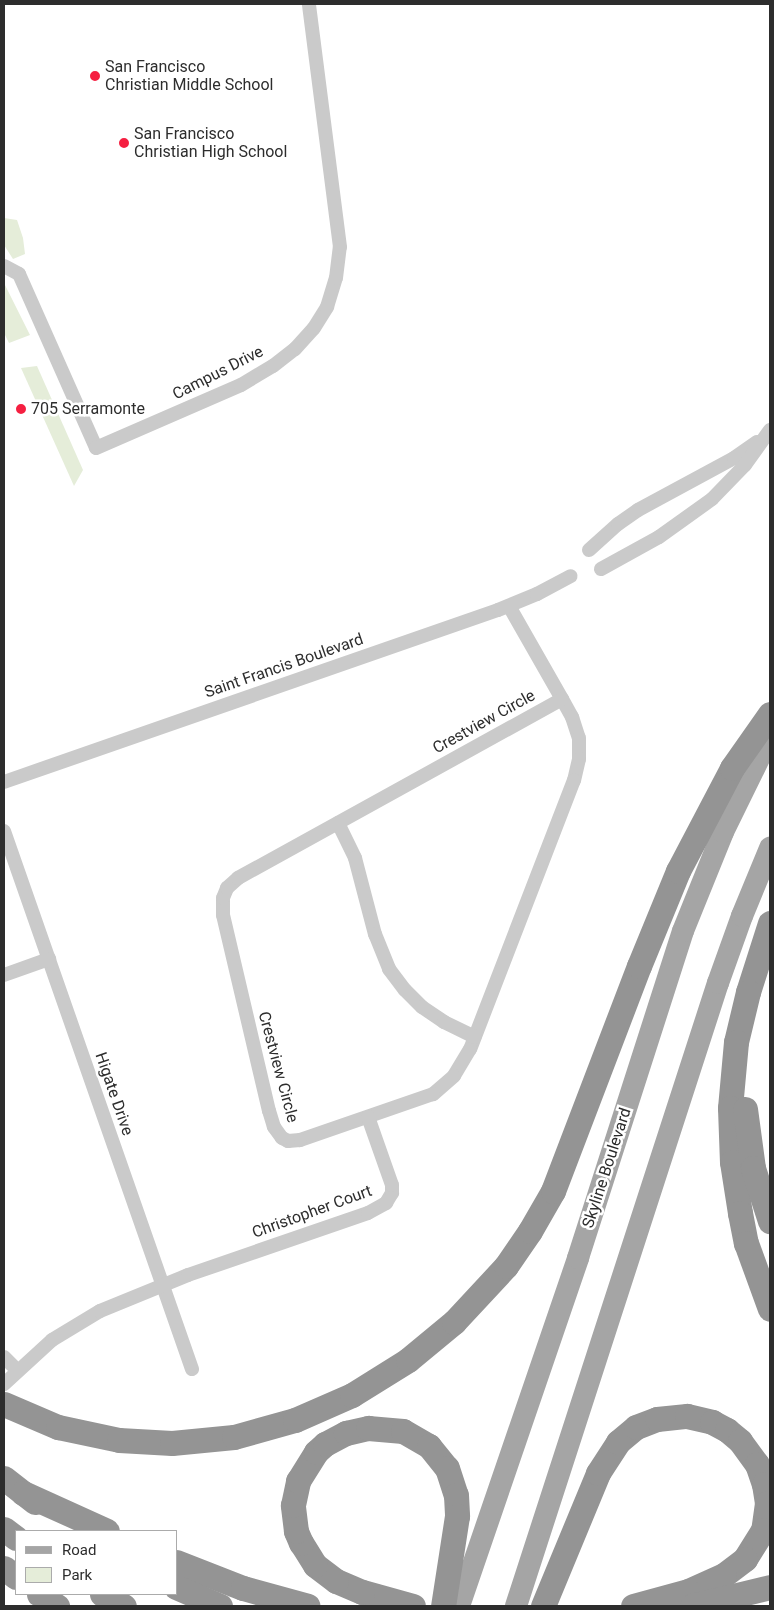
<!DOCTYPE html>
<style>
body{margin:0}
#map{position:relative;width:774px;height:1610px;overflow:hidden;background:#fff;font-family:Roboto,sans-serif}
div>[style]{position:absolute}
.green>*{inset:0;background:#e5edd9}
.minor>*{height:14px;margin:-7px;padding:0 7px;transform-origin:7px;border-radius:7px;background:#cacaca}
.primary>*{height:22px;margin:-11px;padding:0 11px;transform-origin:11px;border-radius:11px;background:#a5a5a5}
.motorway>*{height:25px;margin:-12.5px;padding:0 12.5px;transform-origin:12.5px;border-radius:12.5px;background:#949494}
.dots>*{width:14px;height:14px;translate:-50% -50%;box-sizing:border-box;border:2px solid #fff;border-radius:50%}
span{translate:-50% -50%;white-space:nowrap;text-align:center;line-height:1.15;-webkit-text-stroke:5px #fff;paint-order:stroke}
.poi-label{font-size:16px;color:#2d2d2d}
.left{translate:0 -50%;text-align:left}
.street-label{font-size:16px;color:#2d2d2d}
.frame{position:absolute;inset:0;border:5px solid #2d2d2d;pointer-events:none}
.legend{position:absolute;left:15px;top:1530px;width:162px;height:65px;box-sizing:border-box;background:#fff;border:1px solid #ababab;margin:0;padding:6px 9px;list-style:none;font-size:15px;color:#2d2d2d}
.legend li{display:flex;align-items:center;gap:10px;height:25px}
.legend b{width:25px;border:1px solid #ababab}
</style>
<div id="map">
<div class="green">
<div style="clip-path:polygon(4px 218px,17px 220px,23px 238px,25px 254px,13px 259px,4px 245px)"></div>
<div style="clip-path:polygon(5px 285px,30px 335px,9px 343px,4px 333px)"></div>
<div style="clip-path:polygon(37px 366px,83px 470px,74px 486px,21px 368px)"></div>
</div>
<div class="minor">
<div style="left:4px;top:266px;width:17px;rotate:28deg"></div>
<div style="left:19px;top:274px;width:190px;rotate:66.1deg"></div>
<div style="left:96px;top:448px;width:158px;rotate:-23.5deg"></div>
<div style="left:241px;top:385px;width:37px;rotate:-31deg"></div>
<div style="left:273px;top:366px;width:28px;rotate:-38deg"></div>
<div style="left:295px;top:349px;width:28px;rotate:-48deg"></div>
<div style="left:314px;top:328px;width:25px;rotate:-58deg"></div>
<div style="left:327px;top:307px;width:30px;rotate:-73deg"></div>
<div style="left:336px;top:278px;width:31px;rotate:-83deg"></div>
<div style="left:340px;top:247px;width:245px;rotate:-97.3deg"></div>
<div style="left:589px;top:550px;width:39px;rotate:-42deg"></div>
<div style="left:618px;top:524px;width:24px;rotate:-35deg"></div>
<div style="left:638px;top:510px;width:109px;rotate:-28.4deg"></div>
<div style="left:734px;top:458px;width:28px;rotate:-35deg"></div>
<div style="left:601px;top:569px;width:66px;rotate:-28.9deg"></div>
<div style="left:659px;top:537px;width:65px;rotate:-35.6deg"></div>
<div style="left:712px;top:499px;width:47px;rotate:-45.9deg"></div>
<div style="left:745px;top:465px;width:43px;rotate:-54.5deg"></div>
<div style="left:509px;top:606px;width:107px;rotate:60.3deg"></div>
<div style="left:562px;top:699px;width:21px;rotate:61deg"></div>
<div style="left:572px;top:717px;width:22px;rotate:72deg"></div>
<div style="left:579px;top:738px;width:21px;rotate:90deg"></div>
<div style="left:579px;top:759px;width:22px;rotate:103deg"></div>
<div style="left:574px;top:780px;width:288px;rotate:111.1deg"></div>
<div style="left:470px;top:1049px;width:31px;rotate:121deg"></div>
<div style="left:454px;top:1076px;width:28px;rotate:139deg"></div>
<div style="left:433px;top:1094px;width:141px;rotate:160.9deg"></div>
<div style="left:300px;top:1140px;width:12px;rotate:175deg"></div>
<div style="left:288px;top:1141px;width:7px;rotate:-153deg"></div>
<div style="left:282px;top:1138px;width:14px;rotate:-126deg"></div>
<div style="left:274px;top:1127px;width:17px;rotate:-107deg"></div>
<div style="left:269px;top:1111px;width:201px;rotate:-103.2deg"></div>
<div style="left:223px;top:915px;width:17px;rotate:-90deg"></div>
<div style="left:223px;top:898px;width:11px;rotate:-68deg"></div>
<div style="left:227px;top:888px;width:15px;rotate:-42deg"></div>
<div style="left:238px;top:878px;width:370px;rotate:-28.9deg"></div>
<div style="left:4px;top:782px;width:523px;rotate:-19.2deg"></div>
<div style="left:498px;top:610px;width:42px;rotate:-22.3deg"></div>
<div style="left:537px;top:594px;width:38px;rotate:-28deg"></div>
<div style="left:338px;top:823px;width:39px;rotate:64deg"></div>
<div style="left:355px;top:858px;width:79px;rotate:75.3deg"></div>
<div style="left:375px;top:934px;width:38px;rotate:68deg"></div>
<div style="left:389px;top:969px;width:26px;rotate:53deg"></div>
<div style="left:405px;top:990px;width:24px;rotate:45deg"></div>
<div style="left:422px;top:1007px;width:27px;rotate:34deg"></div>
<div style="left:444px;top:1022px;width:34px;rotate:26deg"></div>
<div style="left:4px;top:831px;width:570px;rotate:70.74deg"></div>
<div style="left:4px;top:975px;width:48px;rotate:-19.6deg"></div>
<div style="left:4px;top:1357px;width:18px;rotate:45deg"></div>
<div style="left:4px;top:1384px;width:65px;rotate:-42.5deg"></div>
<div style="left:52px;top:1340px;width:56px;rotate:-31.1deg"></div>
<div style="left:100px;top:1311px;width:95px;rotate:-22.2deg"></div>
<div style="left:188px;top:1275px;width:190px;rotate:-19deg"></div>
<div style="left:368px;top:1213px;width:21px;rotate:-29deg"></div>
<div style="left:386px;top:1203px;width:12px;rotate:-59deg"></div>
<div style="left:392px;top:1193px;width:8px;rotate:-90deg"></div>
<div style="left:392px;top:1185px;width:72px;rotate:-109.4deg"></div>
</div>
<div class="primary">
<div style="left:459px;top:1606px;width:368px;rotate:-71.1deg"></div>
<div style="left:578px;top:1258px;width:343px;rotate:-72.2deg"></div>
<div style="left:683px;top:931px;width:107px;rotate:-68deg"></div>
<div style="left:723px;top:832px;width:107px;rotate:-63.9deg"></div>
<div style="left:516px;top:1606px;width:655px;rotate:-72.04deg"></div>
<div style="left:718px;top:983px;width:71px;rotate:-70.3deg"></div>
<div style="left:742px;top:916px;width:74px;rotate:-67.6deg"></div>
</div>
<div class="motorway">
<div style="left:770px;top:923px;width:72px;rotate:107.7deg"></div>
<div style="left:748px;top:992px;width:51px;rotate:103.5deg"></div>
<div style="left:736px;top:1042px;width:66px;rotate:95.2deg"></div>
<div style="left:730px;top:1108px;width:54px;rotate:87.9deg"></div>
<div style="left:732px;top:1162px;width:52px;rotate:81.1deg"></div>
<div style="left:740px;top:1213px;width:31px;rotate:79deg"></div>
<div style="left:746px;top:1243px;width:70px;rotate:70deg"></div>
<div style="left:745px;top:1109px;width:60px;rotate:82.3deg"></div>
<div style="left:753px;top:1168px;width:56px;rotate:72.2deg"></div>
<div style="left:4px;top:1404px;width:59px;rotate:23.1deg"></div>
<div style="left:58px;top:1427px;width:62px;rotate:12deg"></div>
<div style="left:119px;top:1440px;width:53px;rotate:3.2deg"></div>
<div style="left:172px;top:1443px;width:62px;rotate:-5.5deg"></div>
<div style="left:234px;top:1437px;width:63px;rotate:-15.6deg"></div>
<div style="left:295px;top:1420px;width:62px;rotate:-23.7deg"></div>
<div style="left:352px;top:1395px;width:66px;rotate:-32deg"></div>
<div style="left:408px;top:1360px;width:60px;rotate:-39.6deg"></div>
<div style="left:454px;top:1322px;width:76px;rotate:-47.1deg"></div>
<div style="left:506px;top:1266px;width:42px;rotate:-55.6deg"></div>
<div style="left:530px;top:1231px;width:46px;rotate:-60.1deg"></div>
<div style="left:553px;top:1191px;width:241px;rotate:-69.1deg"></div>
<div style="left:639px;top:966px;width:103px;rotate:-67.7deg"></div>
<div style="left:678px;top:871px;width:116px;rotate:-62.3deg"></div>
<div style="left:732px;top:768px;width:66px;rotate:-54.9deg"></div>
<div style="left:4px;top:1478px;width:39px;rotate:38deg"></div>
<div style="left:23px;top:1493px;width:92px;rotate:24.3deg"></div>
<div style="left:4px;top:1529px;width:15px;rotate:37deg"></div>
<div style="left:176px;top:1562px;width:72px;rotate:21.2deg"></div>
<div style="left:243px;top:1588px;width:67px;rotate:15.5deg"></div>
<div style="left:4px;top:1568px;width:15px;rotate:37deg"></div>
<div style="left:176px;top:1587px;width:48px;rotate:23.4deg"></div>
<div style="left:39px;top:1594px;width:22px;rotate:34deg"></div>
<div style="left:102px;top:1594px;width:25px;rotate:29deg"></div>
<div style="left:413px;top:1606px;width:53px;rotate:-164.6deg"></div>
<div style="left:362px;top:1592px;width:28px;rotate:-157deg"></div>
<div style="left:336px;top:1581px;width:26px;rotate:-143deg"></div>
<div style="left:315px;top:1565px;width:26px;rotate:-122deg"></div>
<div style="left:301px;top:1543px;width:13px;rotate:-113deg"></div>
<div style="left:296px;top:1531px;width:26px;rotate:-97deg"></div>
<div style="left:293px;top:1505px;width:25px;rotate:-78deg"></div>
<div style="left:298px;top:1481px;width:34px;rotate:-58deg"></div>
<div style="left:316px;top:1452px;width:12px;rotate:-42deg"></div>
<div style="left:325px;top:1444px;width:24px;rotate:-28deg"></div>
<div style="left:346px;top:1433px;width:23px;rotate:-13deg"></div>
<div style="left:368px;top:1428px;width:35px;rotate:5deg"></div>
<div style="left:403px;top:1431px;width:30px;rotate:30deg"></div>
<div style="left:429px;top:1446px;width:28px;rotate:51deg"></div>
<div style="left:447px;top:1468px;width:28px;rotate:72deg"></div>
<div style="left:456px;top:1495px;width:21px;rotate:87deg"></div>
<div style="left:457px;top:1516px;width:91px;rotate:98.8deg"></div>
<div style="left:543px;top:1606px;width:144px;rotate:-67.5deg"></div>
<div style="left:598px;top:1473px;width:37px;rotate:-57deg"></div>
<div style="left:618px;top:1442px;width:23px;rotate:-40deg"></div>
<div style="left:636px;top:1427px;width:22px;rotate:-21deg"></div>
<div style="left:657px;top:1419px;width:30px;rotate:-6deg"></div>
<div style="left:687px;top:1416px;width:26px;rotate:13deg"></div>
<div style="left:712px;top:1422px;width:17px;rotate:28deg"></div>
<div style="left:727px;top:1430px;width:17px;rotate:40deg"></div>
<div style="left:740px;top:1441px;width:29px;rotate:54deg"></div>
<div style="left:757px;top:1464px;width:21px;rotate:71deg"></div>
<div style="left:764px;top:1484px;width:19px;rotate:81deg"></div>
<div style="left:767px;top:1503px;width:27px;rotate:98deg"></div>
<div style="left:763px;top:1530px;width:34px;rotate:122deg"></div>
<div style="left:745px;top:1559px;width:26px;rotate:143deg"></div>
<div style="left:724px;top:1575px;width:39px;rotate:156deg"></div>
<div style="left:688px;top:1591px;width:57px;rotate:164.7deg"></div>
<div style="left:692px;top:1606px;width:80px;rotate:-13.7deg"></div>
</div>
<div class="dots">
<div style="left:95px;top:76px;background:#f51f41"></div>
<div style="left:124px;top:143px;background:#f51f41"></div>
<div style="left:21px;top:409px;background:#f51f41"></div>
</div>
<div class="poi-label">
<span class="left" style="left:105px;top:76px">San Francisco<br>Christian Middle School</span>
<span class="left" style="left:134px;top:143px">San Francisco<br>Christian High School</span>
<span class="left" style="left:31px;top:409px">705 Serramonte</span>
</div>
<div class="street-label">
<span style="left:218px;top:373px;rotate:-27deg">Campus Drive</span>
<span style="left:284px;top:666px;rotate:-19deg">Saint Francis Boulevard</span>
<span style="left:484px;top:722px;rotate:-29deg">Crestview Circle</span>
<span style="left:278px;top:1067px;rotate:75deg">Crestview Circle</span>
<span style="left:114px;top:1094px;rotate:71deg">Higate Drive</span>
<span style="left:607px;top:1168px;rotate:-72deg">Skyline Boulevard</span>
<span style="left:312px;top:1212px;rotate:-20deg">Christopher Court</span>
</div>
<div class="frame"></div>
<ul class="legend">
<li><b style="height:6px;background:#a5a5a5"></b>Road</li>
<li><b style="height:14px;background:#e5edd9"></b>Park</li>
</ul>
</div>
